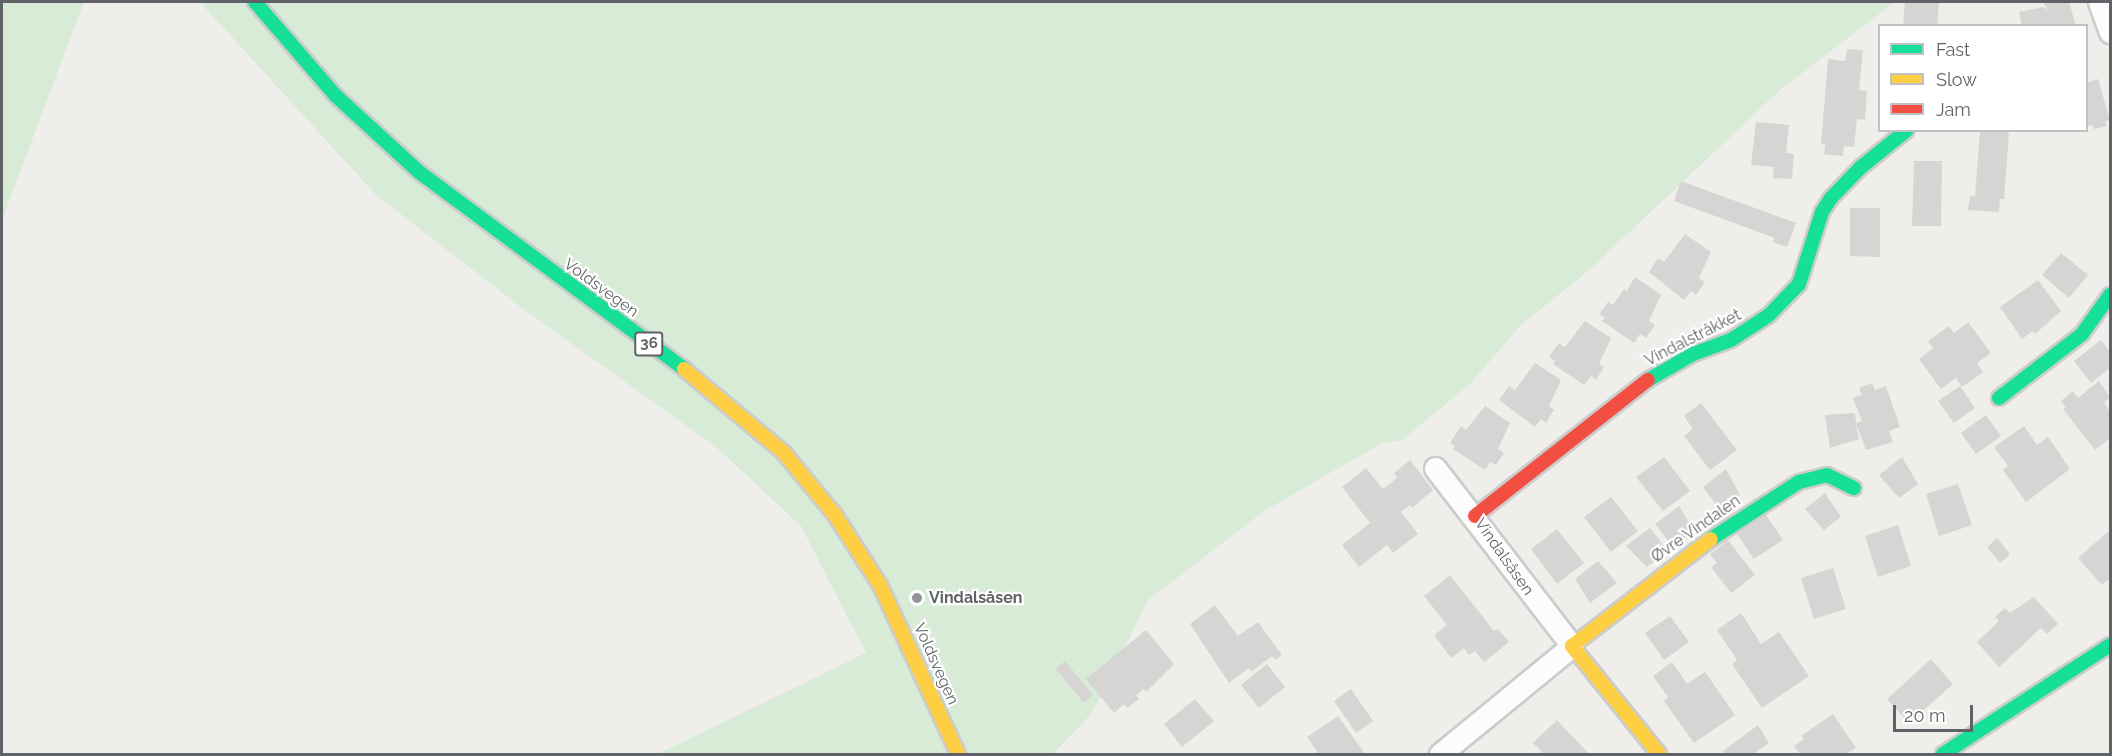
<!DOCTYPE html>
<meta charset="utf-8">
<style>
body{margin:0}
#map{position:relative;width:2112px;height:756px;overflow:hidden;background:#efeeea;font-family:Raleway,sans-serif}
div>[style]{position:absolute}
.green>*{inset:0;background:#d8ebd6}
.building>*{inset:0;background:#d6d5d3}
.roads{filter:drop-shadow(2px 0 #cbcccc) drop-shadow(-2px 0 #cbcccc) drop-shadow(0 2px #cbcccc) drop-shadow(0 -2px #cbcccc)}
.street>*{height:21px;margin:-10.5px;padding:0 10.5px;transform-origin:10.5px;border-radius:10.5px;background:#fdfcfc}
.fast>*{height:14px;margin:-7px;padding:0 7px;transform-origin:7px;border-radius:7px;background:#16e098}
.slow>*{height:14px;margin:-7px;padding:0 7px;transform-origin:7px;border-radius:7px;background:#ffcf43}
.jam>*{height:14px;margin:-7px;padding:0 7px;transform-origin:7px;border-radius:7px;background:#f24e42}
.dots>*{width:16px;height:16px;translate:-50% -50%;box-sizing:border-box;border:3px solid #fff;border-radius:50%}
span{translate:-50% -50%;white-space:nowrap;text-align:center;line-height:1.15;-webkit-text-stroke:4.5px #fff;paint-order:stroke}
.shield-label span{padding:2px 4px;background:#fff;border:2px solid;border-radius:4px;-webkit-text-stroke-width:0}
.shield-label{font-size:15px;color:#5f6368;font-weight:700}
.street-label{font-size:16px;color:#5f6368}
.poi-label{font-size:16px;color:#5f6368;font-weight:700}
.left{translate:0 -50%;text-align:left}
.frame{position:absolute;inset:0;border:3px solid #5f6368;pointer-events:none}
.legend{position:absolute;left:1878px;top:24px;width:210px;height:108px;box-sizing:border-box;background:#fff;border:2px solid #bfc1c3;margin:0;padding:8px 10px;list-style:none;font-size:18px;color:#5f6368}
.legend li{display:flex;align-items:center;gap:12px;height:30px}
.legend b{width:30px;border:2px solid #bfc1c3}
.scale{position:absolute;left:1893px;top:705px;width:80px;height:27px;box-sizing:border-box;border:3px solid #5f6368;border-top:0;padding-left:8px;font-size:18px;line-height:21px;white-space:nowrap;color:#5f6368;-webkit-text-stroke:4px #fff;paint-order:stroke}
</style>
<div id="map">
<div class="green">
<div style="clip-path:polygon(2px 2px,84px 2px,2px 220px)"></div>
<div style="clip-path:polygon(200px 2px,1895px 2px,1781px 89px,1588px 271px,1521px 325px,1469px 385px,1402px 440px,1380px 444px,1266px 510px,1149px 599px,1092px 713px,1053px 754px,658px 754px,866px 653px,801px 526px,716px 447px,522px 308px,376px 195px)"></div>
</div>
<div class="building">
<div style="clip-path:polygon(1905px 2px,1939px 3px,1937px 26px,1903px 26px)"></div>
<div style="clip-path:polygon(2044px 2px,2069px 2px,2076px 26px,2022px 26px,2019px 12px,2044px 7px,2048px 13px)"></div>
<div style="clip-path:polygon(1847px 49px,1863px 50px,1859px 90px,1867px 91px,1865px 120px,1857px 119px,1854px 147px,1844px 146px,1843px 156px,1824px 154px,1825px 144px,1821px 144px,1828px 59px,1845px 61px)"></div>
<div style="clip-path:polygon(2098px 79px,2110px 120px,2105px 121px,2107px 126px,2094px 129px,2092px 125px,2086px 127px,2086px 83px)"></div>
<div style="clip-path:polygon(1756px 122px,1789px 125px,1786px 153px,1794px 154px,1792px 179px,1773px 178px,1774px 167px,1751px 165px)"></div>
<div style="clip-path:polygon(1980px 130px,2005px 130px,2009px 134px,2004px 199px,2000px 199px,1999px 212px,1968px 210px,1970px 196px,1975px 196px)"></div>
<div style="clip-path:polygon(1914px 161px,1942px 161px,1941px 226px,1912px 226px)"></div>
<div style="clip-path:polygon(1681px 181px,1796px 223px,1787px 247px,1773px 242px,1775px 238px,1674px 201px)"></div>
<div style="clip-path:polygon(1850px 208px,1880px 208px,1880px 257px,1850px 256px)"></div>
<div style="clip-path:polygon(1685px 234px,1711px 252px,1699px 278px,1705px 282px,1696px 295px,1691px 291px,1684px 300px,1649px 272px,1658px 258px,1664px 262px)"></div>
<div style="clip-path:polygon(2061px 253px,2088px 275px,2069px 298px,2042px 275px)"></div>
<div style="clip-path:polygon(1635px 277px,1661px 295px,1649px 321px,1655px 325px,1646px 338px,1640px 334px,1634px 343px,1602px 321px,1605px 318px,1599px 314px,1608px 302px,1613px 305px,1624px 289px,1631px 294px,1627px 290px)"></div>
<div style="clip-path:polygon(2038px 280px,2061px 311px,2035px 334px,2033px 331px,2022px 339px,2000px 307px)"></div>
<div style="clip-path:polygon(1585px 321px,1611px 338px,1599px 364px,1604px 367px,1596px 380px,1591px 376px,1584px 385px,1553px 364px,1555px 361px,1549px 357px,1559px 343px,1565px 347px)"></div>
<div style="clip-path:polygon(1968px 322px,1991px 353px,1977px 363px,1983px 372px,1962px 387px,1956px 378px,1941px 389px,1919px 359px,1933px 348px,1928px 341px,1949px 326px,1954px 333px)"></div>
<div style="clip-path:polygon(2101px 340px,2110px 352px,2110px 368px,2091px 383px,2074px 361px)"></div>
<div style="clip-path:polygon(1535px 363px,1561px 380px,1549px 406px,1554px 410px,1546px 423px,1541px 419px,1535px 427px,1499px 400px,1509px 386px,1515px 390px)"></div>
<div style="clip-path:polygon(2099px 381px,2110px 397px,2104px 403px,2110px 412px,2110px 438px,2095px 450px,2063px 409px,2066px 407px,2061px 401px,2073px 391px,2078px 398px)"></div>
<div style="clip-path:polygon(1872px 383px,1875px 390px,1886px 386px,1900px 427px,1889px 431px,1893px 442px,1866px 450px,1856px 423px,1859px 439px,1830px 448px,1825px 415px,1855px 413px,1856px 423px,1862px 421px,1853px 398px,1862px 395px,1859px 388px)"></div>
<div style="clip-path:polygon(1960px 386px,1975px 408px,1954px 423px,1938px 401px)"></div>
<div style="clip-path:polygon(1701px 403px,1737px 450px,1710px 470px,1684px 436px,1693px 429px,1684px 416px)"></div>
<div style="clip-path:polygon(1485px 406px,1510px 423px,1498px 449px,1504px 453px,1496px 465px,1490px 462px,1485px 470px,1453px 449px,1455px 446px,1450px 443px,1461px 426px,1466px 430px)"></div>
<div style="clip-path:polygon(1986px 415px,2001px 436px,1976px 454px,1961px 433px)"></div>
<div style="clip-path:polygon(2024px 426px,2037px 445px,2048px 437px,2070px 469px,2026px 502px,2003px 470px,2008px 466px,1994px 447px)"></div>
<div style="clip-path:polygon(1664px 457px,1690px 491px,1663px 511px,1636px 477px)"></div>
<div style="clip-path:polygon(1902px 457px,1918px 484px,1899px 498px,1879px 475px)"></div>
<div style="clip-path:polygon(1410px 460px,1433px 490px,1412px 508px,1410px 505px,1401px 512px,1418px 534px,1393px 553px,1387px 545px,1359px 567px,1342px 545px,1370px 523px,1342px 487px,1366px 468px,1383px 489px,1397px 478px,1394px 473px)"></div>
<div style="clip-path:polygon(1726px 469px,1740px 495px,1720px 510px,1703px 487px)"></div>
<div style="clip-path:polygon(1958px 484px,1972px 525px,1939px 536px,1926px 494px)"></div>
<div style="clip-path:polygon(1825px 493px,1841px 517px,1824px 530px,1805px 509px)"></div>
<div style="clip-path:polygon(1611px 497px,1638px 531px,1611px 552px,1584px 517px)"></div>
<div style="clip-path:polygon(1679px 506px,1694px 531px,1673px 547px,1655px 524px)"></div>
<div style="clip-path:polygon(1766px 515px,1783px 540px,1754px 559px,1737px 534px)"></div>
<div style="clip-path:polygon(1898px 525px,1911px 566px,1878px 577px,1865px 536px)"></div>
<div style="clip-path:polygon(1650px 528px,1668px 551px,1647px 567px,1626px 546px)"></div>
<div style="clip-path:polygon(1557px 529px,1584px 563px,1557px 584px,1531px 549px)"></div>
<div style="clip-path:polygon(2110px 530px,2110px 578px,2102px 585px,2078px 558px)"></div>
<div style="clip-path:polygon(1997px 538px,2010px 554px,2000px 563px,1987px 547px)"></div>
<div style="clip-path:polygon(1728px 540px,1755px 575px,1731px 593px,1711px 567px,1717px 563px,1710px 554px)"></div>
<div style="clip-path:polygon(1598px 561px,1617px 583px,1590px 603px,1575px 579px)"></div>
<div style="clip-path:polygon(1833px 568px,1846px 609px,1814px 619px,1801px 578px)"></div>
<div style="clip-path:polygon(1450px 575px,1494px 631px,1498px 629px,1509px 642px,1484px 662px,1475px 651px,1469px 655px,1464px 648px,1451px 658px,1434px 635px,1447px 625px,1424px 596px)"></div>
<div style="clip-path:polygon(2034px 597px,2058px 624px,2047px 634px,2041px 628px,1999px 667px,1977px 642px,1999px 621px,1995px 617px,2005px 608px,2010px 613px)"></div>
<div style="clip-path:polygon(1215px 605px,1238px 636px,1258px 622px,1282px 655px,1275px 660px,1272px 656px,1251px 672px,1249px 668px,1229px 683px,1190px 624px)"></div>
<div style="clip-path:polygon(1741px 613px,1761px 644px,1779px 632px,1809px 676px,1762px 708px,1732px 664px,1737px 660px,1717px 630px)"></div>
<div style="clip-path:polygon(1670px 616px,1689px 642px,1664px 660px,1645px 633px)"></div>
<div style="clip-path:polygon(1146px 630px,1174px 664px,1146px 692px,1143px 689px,1136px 695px,1139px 699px,1127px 708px,1124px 704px,1114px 713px,1086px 679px)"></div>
<div style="clip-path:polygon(1931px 659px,1953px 684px,1909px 723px,1887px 699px)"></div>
<div style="clip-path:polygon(1065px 661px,1093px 695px,1084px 703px,1056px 669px)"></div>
<div style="clip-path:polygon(1672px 662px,1687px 684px,1705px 672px,1735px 715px,1694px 743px,1664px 701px,1668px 697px,1653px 676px)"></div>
<div style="clip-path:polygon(1267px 664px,1285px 687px,1259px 708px,1241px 685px)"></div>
<div style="clip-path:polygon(1351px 689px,1373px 721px,1356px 733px,1334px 701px)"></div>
<div style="clip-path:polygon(1195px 699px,1214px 721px,1182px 747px,1164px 724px)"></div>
<div style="clip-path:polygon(1833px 714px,1856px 748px,1846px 754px,1800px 754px,1794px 746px,1804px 739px,1801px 736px)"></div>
<div style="clip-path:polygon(1338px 716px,1365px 754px,1319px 754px,1307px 737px)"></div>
<div style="clip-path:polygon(1557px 720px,1589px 754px,1544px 754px,1533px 743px)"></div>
<div style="clip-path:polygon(1758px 725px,1769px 743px,1753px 754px,1725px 754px,1723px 751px)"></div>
</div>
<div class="roads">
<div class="street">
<div style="left:2099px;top:2px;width:32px;rotate:70deg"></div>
<div style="left:1435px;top:468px;width:225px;rotate:52.4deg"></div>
<div style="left:1572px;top:646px;width:171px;rotate:140.7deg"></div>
</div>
<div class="fast">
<div style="left:255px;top:2px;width:123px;rotate:49.3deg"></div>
<div style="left:335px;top:95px;width:114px;rotate:42.5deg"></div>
<div style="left:419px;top:172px;width:330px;rotate:36.6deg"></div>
<div style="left:1648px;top:380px;width:52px;rotate:-30deg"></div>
<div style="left:1693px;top:354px;width:40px;rotate:-20.2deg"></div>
<div style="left:1731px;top:340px;width:45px;rotate:-33.3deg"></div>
<div style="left:1769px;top:315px;width:43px;rotate:-45.9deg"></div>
<div style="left:1799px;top:284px;width:76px;rotate:-72.3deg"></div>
<div style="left:1822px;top:212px;width:17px;rotate:-57deg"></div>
<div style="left:1831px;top:198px;width:42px;rotate:-46deg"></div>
<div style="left:1860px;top:168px;width:60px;rotate:-39deg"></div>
<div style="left:1999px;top:398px;width:105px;rotate:-37.6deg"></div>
<div style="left:2082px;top:334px;width:48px;rotate:-54.3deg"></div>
<div style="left:1711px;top:539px;width:105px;rotate:-32.9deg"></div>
<div style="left:1799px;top:482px;width:29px;rotate:-14deg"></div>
<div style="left:1827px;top:475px;width:30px;rotate:26deg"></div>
<div style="left:1943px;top:754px;width:199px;rotate:-33.1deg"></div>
</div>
<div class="slow">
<div style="left:684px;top:369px;width:131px;rotate:40deg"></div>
<div style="left:784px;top:453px;width:80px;rotate:50.6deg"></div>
<div style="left:835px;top:515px;width:83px;rotate:57.3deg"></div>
<div style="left:880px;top:585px;width:186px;rotate:65.2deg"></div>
<div style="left:1659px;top:754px;width:139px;rotate:-128.9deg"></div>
<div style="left:1572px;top:646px;width:175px;rotate:-37.6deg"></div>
</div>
<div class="jam">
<div style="left:1475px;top:516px;width:220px;rotate:-38.2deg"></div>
</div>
</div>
<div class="dots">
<div style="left:917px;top:598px;background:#919496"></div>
</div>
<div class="shield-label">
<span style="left:649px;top:344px">36</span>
</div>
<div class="street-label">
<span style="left:601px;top:288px;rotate:36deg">Voldsvegen</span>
<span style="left:1693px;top:338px;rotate:-27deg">Vindalstråkket</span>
<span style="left:1696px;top:529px;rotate:-35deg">Øvre Vindalen</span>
<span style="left:1504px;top:557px;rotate:55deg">Vindalsåsen</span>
<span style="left:936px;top:664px;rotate:66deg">Voldsvegen</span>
</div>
<div class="poi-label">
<span class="left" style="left:929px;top:598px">Vindalsåsen</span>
</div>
<div class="frame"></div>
<ul class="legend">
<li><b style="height:8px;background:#16e098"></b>Fast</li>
<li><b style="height:8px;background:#ffcf43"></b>Slow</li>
<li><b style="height:8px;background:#f24e42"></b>Jam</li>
</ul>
<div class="scale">20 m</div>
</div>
